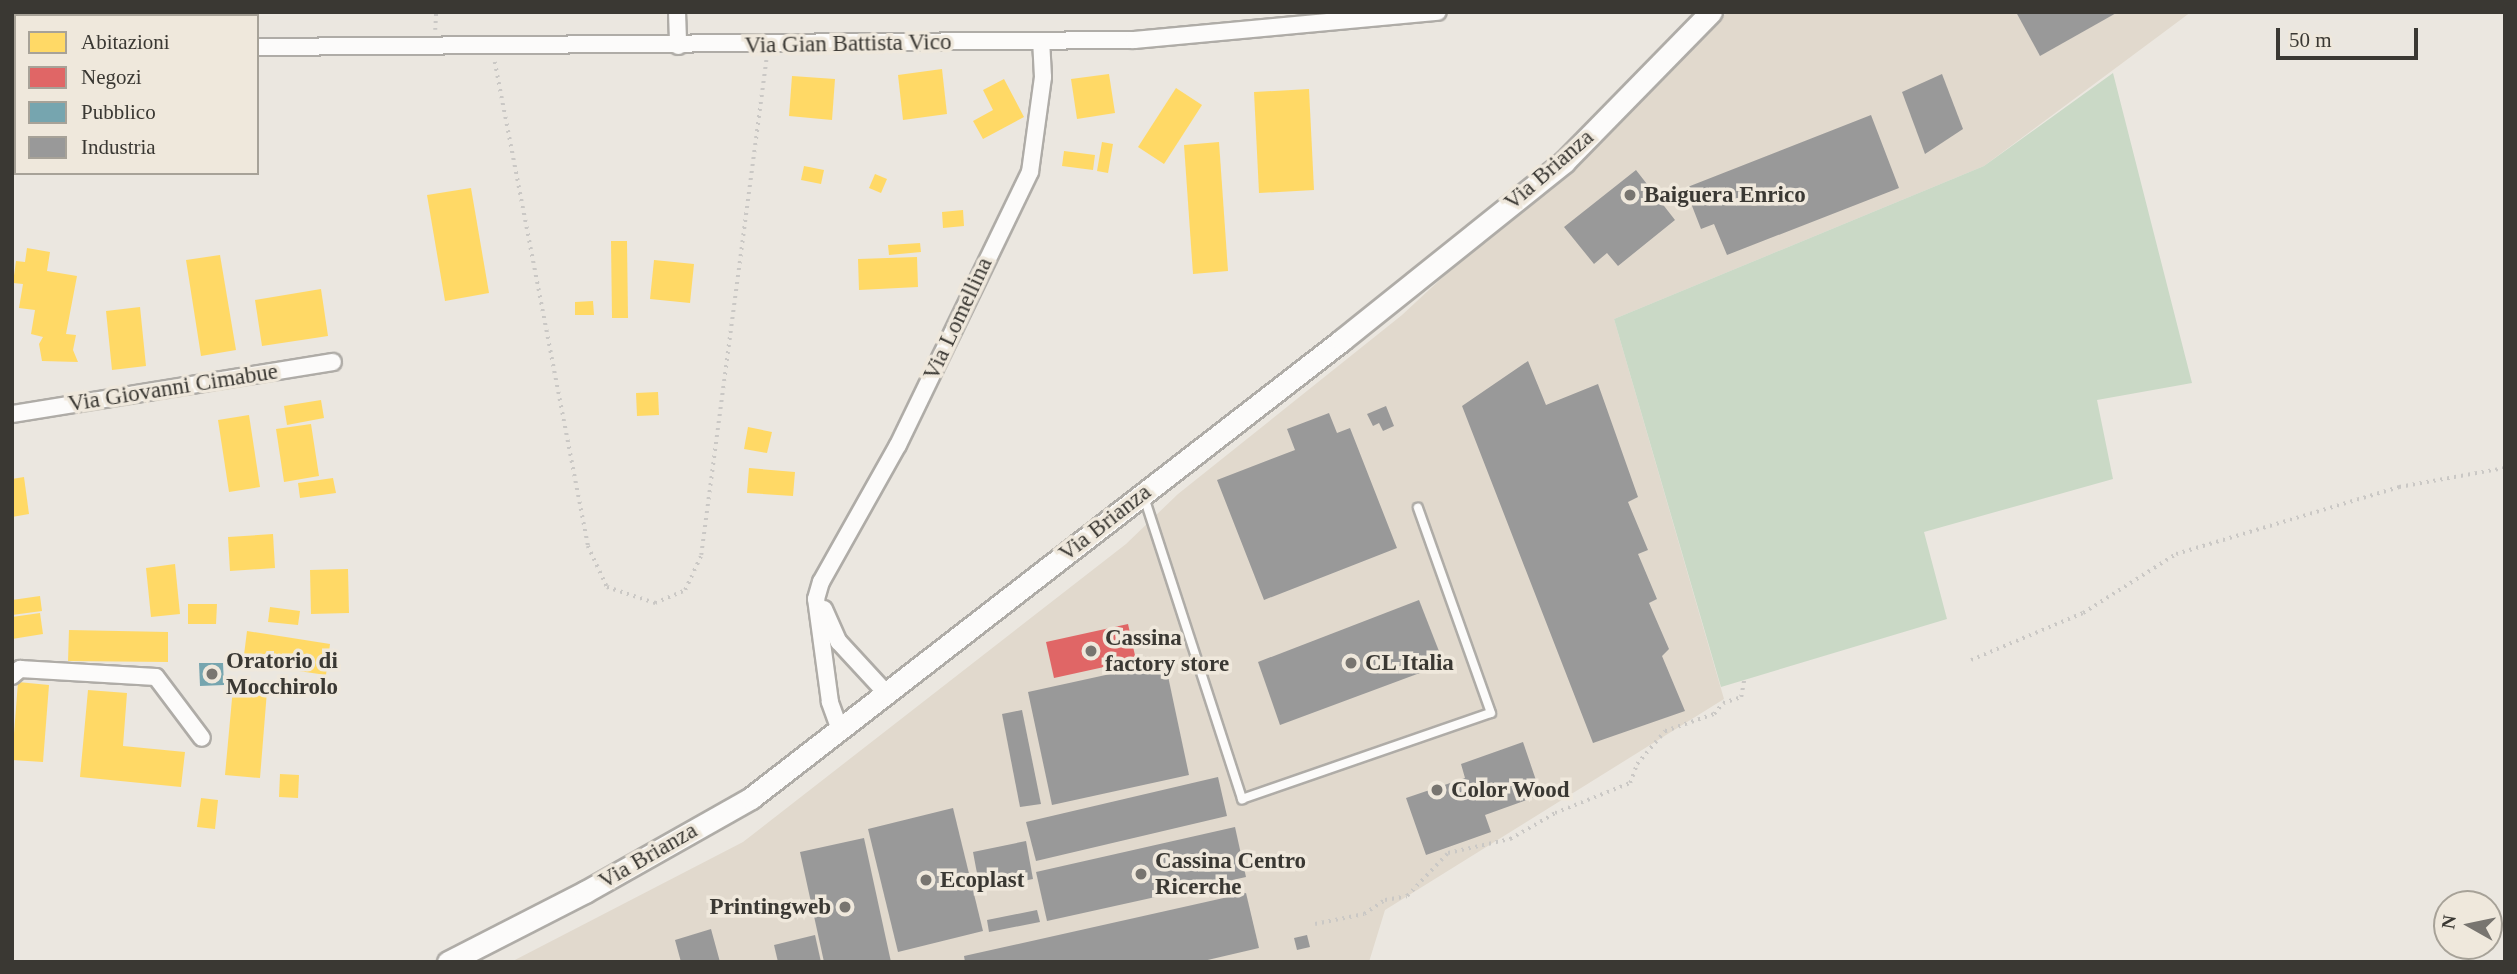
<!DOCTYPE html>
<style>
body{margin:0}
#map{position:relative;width:2517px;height:974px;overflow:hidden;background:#ebe7e0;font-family:Georgia,serif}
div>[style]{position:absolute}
.built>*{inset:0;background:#e1d9cd}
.green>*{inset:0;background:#cad9c6}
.homes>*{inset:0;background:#ffd966}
.shops>*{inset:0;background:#e06666}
.public>*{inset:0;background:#76a5af}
.industry>*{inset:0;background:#999}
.path>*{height:3.5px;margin-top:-1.75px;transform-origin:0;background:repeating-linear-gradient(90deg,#cac8c5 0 2px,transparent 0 7px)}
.roads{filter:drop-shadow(2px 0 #afaca7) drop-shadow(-2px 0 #afaca7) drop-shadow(0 2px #afaca7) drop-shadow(0 -2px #afaca7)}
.lane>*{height:8px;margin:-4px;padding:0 4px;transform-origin:4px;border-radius:4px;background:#fcfbfa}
.street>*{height:16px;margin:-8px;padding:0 8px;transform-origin:8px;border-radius:8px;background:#fcfbfa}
.secondary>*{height:21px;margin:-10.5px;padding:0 10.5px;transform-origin:10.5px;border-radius:10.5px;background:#fcfbfa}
.dots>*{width:19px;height:19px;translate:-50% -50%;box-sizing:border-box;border:4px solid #efe8dc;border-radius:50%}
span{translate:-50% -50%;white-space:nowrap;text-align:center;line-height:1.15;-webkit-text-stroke:7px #efe8dc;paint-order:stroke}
.street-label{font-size:23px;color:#3a3833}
.poi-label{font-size:23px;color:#3a3833;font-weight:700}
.left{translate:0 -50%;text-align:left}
.right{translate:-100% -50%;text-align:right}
.frame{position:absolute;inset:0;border:14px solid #3a3833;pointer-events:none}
.legend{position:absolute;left:14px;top:14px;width:245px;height:161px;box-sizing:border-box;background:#efe8dc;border:2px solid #a7a298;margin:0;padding:9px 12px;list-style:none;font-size:21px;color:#3a3833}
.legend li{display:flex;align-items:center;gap:14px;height:35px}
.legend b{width:35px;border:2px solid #a7a298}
.north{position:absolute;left:2433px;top:890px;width:70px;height:70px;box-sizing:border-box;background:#efe8dc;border:2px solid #a7a298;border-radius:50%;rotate:279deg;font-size:19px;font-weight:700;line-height:28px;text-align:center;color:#3a3833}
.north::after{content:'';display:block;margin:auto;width:24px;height:32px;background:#787570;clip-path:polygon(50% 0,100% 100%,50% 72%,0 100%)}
.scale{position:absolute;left:2276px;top:28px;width:142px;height:32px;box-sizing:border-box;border:4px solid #3a3833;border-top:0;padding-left:9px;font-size:21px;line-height:24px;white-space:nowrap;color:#3a3833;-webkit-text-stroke:5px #efe8dc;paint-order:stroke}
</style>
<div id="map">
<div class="built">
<div style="clip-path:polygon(1728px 12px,2191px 12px,1984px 166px,1614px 319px,1724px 699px,1385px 910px,1369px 962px,511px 962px,743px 842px,1126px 544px,1178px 494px,1402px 315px)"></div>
</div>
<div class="green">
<div style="clip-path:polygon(2113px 73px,2192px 383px,2097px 400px,2113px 479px,1924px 532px,1947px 619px,1721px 687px,1614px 319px,1984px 166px)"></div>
</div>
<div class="homes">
<div style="clip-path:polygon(942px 69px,947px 114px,903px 120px,898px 75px)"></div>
<div style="clip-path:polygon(1109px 74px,1115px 113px,1077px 119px,1071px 79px)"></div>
<div style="clip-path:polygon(792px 76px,835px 79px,832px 120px,789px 116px)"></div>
<div style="clip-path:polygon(1004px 79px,1024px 117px,983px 139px,973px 121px,993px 110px,983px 90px)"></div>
<div style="clip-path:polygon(1176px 88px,1202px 105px,1164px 164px,1138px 147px)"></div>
<div style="clip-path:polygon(1309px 89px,1314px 190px,1259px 193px,1254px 92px)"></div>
<div style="clip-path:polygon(1102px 142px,1113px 144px,1108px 173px,1097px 171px)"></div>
<div style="clip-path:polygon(1219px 142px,1228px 271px,1193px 274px,1184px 145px)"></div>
<div style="clip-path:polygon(1064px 151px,1095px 155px,1093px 170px,1062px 166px)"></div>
<div style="clip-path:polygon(804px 166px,824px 170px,821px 184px,801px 180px)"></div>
<div style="clip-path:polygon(875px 174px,887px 179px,881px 193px,869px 188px)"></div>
<div style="clip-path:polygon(471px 188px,489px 293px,445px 301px,427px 195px)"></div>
<div style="clip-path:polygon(963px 210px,964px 226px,943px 228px,942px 212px)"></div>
<div style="clip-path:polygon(611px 241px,627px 241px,628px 318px,612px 318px)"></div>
<div style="clip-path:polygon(920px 243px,921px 252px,889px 255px,888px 245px)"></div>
<div style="clip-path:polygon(27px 248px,50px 252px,47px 271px,77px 276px,66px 334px,76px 335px,73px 350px,78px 362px,42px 361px,39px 344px,43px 337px,31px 334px,35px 310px,19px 308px,23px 284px,13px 283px,16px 261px,25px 262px)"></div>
<div style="clip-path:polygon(220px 255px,236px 350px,201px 356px,186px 260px)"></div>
<div style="clip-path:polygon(917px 257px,918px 287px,859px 290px,858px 259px)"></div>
<div style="clip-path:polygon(654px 260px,694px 264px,690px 303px,650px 299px)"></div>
<div style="clip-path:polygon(321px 289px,328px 336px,262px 346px,255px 300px)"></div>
<div style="clip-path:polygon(593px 301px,594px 315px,575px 315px,575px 302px)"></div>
<div style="clip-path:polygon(140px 307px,146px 366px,112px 370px,106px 311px)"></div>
<div style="clip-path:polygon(658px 392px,659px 415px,637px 416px,636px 393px)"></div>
<div style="clip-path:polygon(321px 400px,324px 418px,287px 425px,284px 406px)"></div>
<div style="clip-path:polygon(249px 415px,260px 487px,229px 492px,218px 420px)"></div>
<div style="clip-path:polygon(311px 424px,319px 476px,284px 482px,276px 429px)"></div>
<div style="clip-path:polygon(748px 427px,772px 432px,767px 453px,744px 449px)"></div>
<div style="clip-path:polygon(749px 468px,795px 472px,793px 496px,747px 493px)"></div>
<div style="clip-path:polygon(24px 477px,29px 514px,12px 517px,12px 479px)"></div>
<div style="clip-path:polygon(333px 478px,336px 493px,300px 498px,298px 483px)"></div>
<div style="clip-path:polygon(273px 534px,275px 568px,230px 571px,228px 537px)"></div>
<div style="clip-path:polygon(175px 564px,180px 614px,151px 617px,146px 568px)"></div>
<div style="clip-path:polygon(348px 569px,349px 613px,311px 614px,310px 570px)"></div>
<div style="clip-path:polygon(40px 596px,42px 611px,12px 615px,12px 600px)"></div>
<div style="clip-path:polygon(188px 604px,217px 604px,216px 624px,188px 624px)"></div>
<div style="clip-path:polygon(270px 607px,300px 611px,298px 625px,268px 622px)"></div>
<div style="clip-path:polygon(40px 613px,43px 634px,12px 639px,12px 617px)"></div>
<div style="clip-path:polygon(69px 630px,168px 632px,168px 662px,68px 661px)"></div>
<div style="clip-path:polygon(247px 631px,330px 644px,326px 675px,243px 663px)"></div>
<div style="clip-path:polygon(18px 682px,49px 685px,43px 762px,12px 760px)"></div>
<div style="clip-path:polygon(233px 688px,267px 691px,260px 778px,225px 775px)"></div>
<div style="clip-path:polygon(88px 690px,127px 693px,123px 746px,185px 752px,181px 787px,80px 777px)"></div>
<div style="clip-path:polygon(280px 774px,299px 775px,298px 798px,279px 797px)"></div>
<div style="clip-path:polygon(201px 798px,218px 800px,215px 829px,197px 827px)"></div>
</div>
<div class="shops">
<div style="clip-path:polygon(1128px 624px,1136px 660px,1054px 678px,1046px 642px)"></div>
</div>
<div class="public">
<div style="clip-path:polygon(199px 663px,223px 663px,224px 685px,200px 686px)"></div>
</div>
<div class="industry">
<div style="clip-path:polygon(2016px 12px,2118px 12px,2040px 56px)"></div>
<div style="clip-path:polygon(1942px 74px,1963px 129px,1925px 154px,1902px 92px)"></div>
<div style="clip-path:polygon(1871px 115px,1899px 188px,1727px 255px,1714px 224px,1701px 229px,1685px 188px)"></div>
<div style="clip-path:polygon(1636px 170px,1675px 220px,1618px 266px,1607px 253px,1594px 264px,1564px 227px)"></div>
<div style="clip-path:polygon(1528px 361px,1546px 405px,1598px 384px,1638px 497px,1628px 502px,1648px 550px,1638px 554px,1657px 599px,1649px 603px,1669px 649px,1662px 656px,1685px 711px,1593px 743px,1462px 406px)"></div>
<div style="clip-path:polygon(1386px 406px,1394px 426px,1383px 431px,1379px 423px,1373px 426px,1367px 414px)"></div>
<div style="clip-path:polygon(1329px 413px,1337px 433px,1350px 428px,1397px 548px,1264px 600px,1217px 480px,1295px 450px,1287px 429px)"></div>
<div style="clip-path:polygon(1419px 600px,1444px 664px,1280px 725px,1258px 662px)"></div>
<div style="clip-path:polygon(1165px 662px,1189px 775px,1052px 805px,1028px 692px)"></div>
<div style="clip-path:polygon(1022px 710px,1041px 804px,1020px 807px,1002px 714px)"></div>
<div style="clip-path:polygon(1523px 742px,1541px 795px,1485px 815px,1491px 832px,1426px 855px,1406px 798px,1465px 778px,1461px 764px)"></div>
<div style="clip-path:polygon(1218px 777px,1227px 816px,1036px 861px,1026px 822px)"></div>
<div style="clip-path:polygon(953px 808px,983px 931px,898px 952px,868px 829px)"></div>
<div style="clip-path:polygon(1235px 827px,1246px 877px,1047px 921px,1036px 872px)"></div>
<div style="clip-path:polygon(864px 838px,891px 962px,824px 962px,800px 852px)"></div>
<div style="clip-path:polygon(1026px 841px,1033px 879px,980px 889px,973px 852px)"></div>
<div style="clip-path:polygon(1246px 893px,1259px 948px,1199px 962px,965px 962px,964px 956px)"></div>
<div style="clip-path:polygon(1037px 910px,1040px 922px,989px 932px,987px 920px)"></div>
<div style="clip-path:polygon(711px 929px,720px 962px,681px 962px,675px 940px)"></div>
<div style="clip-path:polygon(815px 935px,821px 962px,778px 962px,774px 945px)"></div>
<div style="clip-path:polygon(1307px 935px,1310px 947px,1297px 950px,1294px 938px)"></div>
</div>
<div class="path">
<div style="left:435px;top:30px;width:18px;rotate:-87deg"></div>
<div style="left:495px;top:62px;width:493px;rotate:79.1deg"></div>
<div style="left:588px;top:546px;width:45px;rotate:65.1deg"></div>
<div style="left:607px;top:587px;width:51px;rotate:18.4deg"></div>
<div style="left:655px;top:603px;width:33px;rotate:-23deg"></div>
<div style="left:685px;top:590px;width:38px;rotate:-65deg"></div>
<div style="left:701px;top:555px;width:499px;rotate:-82.5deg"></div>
<div style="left:1971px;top:660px;width:121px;rotate:-22.8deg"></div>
<div style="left:2083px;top:613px;width:110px;rotate:-32.4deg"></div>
<div style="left:2176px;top:554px;width:233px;rotate:-16.7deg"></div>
<div style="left:2399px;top:487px;width:108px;rotate:-10.2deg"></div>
<div style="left:1315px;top:924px;width:50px;rotate:-11.5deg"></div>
<div style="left:1364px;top:914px;width:25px;rotate:-34deg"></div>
<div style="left:1385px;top:900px;width:22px;rotate:-10deg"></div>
<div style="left:1407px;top:896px;width:59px;rotate:-46.4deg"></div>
<div style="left:1448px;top:853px;width:64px;rotate:-12.7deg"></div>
<div style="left:1510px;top:839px;width:52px;rotate:-30deg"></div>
<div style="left:1555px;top:813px;width:81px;rotate:-21.8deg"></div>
<div style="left:1630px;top:783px;width:20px;rotate:-70deg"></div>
<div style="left:1637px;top:764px;width:43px;rotate:-49.7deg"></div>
<div style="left:1665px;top:731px;width:52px;rotate:-19.1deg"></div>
<div style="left:1714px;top:714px;width:14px;rotate:-51deg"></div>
<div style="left:1723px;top:703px;width:19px;rotate:-18deg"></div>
<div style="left:1741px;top:697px;width:17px;rotate:-80deg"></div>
</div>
<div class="roads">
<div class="lane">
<div style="left:1144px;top:497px;width:318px;rotate:72deg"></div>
<div style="left:1242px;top:799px;width:263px;rotate:-19.1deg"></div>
<div style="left:1491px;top:713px;width:218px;rotate:-109.6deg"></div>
</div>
<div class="street">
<div style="left:677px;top:12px;width:34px;rotate:88deg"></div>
<div style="left:257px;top:47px;width:877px;rotate:-0.46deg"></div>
<div style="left:1134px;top:40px;width:305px;rotate:-5.3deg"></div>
<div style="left:12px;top:55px;width:4px"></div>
<div style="left:12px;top:414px;width:325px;rotate:-9.2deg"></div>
<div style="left:824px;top:609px;width:36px;rotate:66deg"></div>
<div style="left:839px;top:642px;width:71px;rotate:47.3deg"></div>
<div style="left:12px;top:676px;width:11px;rotate:-41deg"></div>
<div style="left:20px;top:669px;width:136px;rotate:3.4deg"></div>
<div style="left:156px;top:677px;width:76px;rotate:53deg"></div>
<div style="left:840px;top:730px;width:30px;rotate:-110deg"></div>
<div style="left:830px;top:702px;width:104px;rotate:-97.7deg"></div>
<div style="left:816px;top:599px;width:18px;rotate:-74deg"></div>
<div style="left:821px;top:582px;width:157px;rotate:-60.7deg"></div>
<div style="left:898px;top:445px;width:303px;rotate:-64.2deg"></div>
<div style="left:1030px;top:172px;width:96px;rotate:-82.2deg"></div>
<div style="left:1043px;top:77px;width:36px;rotate:-93deg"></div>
</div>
<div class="secondary">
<div style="left:448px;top:962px;width:154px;rotate:-27.1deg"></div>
<div style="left:585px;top:892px;width:191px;rotate:-29.5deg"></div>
<div style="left:751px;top:798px;width:748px;rotate:-37.77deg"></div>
<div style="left:1342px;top:340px;width:285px;rotate:-38.7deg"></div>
<div style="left:1564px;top:162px;width:210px;rotate:-45.6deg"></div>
</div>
</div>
<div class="dots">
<div style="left:1630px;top:195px;background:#787570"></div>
<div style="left:1091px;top:651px;background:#787570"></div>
<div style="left:1351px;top:663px;background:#787570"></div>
<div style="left:212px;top:674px;background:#787570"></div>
<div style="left:1437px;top:790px;background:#787570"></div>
<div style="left:1141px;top:874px;background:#787570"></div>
<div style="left:926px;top:880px;background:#787570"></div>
<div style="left:845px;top:907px;background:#787570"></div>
</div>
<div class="street-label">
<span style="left:848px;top:44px;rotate:-1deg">Via Gian Battista Vico</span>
<span style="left:1549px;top:170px;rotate:-41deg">Via Brianza</span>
<span style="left:958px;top:319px;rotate:-65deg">Via Lomellina</span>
<span style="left:173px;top:388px;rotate:-9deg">Via Giovanni Cimabue</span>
<span style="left:1105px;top:523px;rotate:-38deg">Via Brianza</span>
<span style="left:648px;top:856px;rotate:-30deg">Via Brianza</span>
</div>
<div class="poi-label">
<span class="left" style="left:1644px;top:195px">Baiguera Enrico</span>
<span class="left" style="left:1105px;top:651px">Cassina<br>factory store</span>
<span class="left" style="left:226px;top:674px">Oratorio di<br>Mocchirolo</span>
<span class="left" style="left:1365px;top:663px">CL Italia</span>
<span class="left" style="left:1451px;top:790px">Color Wood</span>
<span class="left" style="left:1155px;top:874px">Cassina Centro<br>Ricerche</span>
<span class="left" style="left:940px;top:880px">Ecoplast</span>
<span class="right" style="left:831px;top:907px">Printingweb</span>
</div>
<div class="frame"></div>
<ul class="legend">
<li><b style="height:19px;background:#ffd966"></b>Abitazioni</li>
<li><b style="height:19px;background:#e06666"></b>Negozi</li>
<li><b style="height:19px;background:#76a5af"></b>Pubblico</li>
<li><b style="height:19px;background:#999"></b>Industria</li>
</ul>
<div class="north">N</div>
<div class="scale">50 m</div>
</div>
